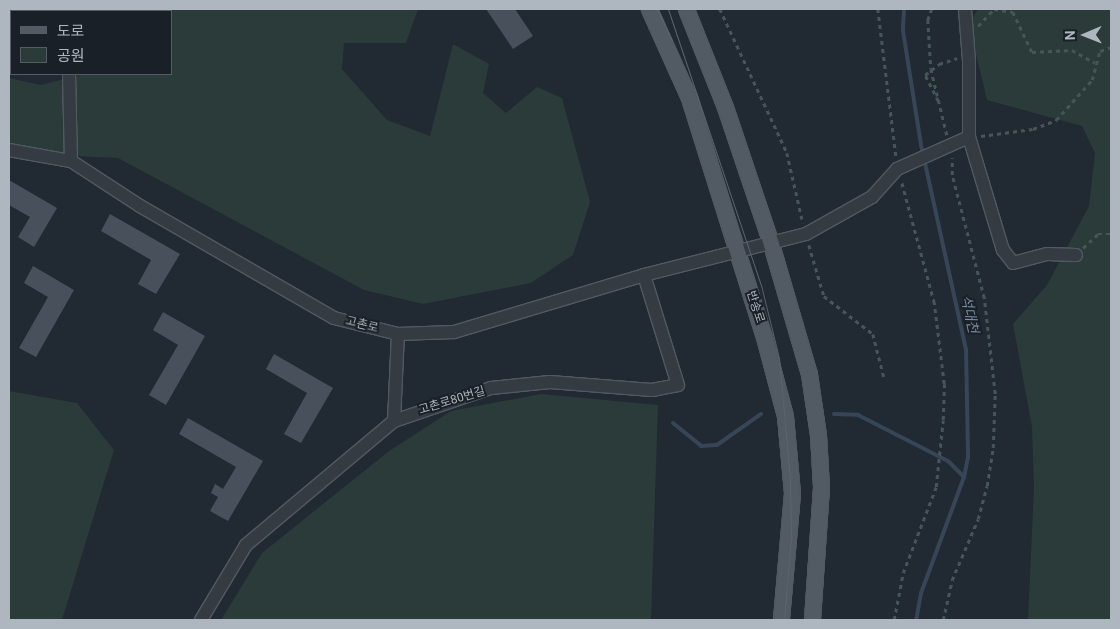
<!DOCTYPE html>
<meta charset="utf-8">
<style>
body{margin:0}
#map{position:relative;width:1120px;height:629px;overflow:hidden;background:#212932;font-family:Roboto,"Noto Sans KR",sans-serif}
div>[style]{position:absolute}
.green>*{inset:0;background:#2a3b3a}
.stream>*{height:4px;margin:-2px;padding:0 2px;transform-origin:2px;border-radius:2px;background:#364558}
.building>*{inset:0;background:#48505c}
.path>*{height:2.5px;margin-top:-1.25px;transform-origin:0;background:repeating-linear-gradient(90deg,#465658 0 4px,transparent 0 8px)}
.roads{filter:drop-shadow(1px 0 #525961) drop-shadow(-1px 0 #525961) drop-shadow(0 1px #525961) drop-shadow(0 -1px #525961)}
.minor>*{height:12px;margin:-6px;padding:0 6px;transform-origin:6px;border-radius:6px;background:#343b43}
.major>*{height:15px;margin:-7.5px;padding:0 7.5px;transform-origin:7.5px;border-radius:7.5px;background:#525a63}
.tram>*{height:1px;margin:-0.5px;padding:0 0.5px;transform-origin:0.5px;border-radius:0.5px;background:#5b646f}
span{translate:-50% -50%;white-space:nowrap;text-align:center;line-height:1.15;-webkit-text-stroke:4px #1a2028;paint-order:stroke}
.street-label{font-size:12px;color:#aeb6c0}
.water-label{font-size:14px;color:#7a8ea6;font-style:italic}
.frame{position:absolute;inset:0;border:10px solid #aeb6c0;pointer-events:none}
.legend{position:absolute;left:10px;top:10px;width:162px;height:65px;box-sizing:border-box;background:#1a2028;border:1px solid #555c65;margin:0;padding:6px 9px;list-style:none;font-size:15px;color:#aeb6c0}
.legend li{display:flex;align-items:center;gap:10px;height:25px}
.legend b{width:25px;border:1px solid #555c65}
.north{position:absolute;left:1060px;top:10px;width:50px;height:50px;-webkit-text-stroke:4px #1a2028;paint-order:stroke;rotate:269deg;font-size:14px;font-weight:700;line-height:20px;text-align:center;color:#aeb6c0}
.north::after{content:'';display:block;margin:auto;width:18px;height:22px;background:#aeb6c0;clip-path:polygon(50% 0,100% 100%,50% 72%,0 100%)}
</style>
<div id="map">
<div class="green">
<div style="clip-path:polygon(171px 9px,418px 9px,406px 43px,344px 43px,342px 69px,387px 120px,430px 136px,453px 44px,489px 64px,483px 93px,506px 113px,537px 87px,562px 98px,590px 202px,573px 255px,531px 283px,423px 304px,364px 290px,118px 158px,9px 153px,9px 78px,41px 85px,83px 74px,171px 74px,171px 11px,167px 11px)"></div>
<div style="clip-path:polygon(978px 9px,1111px 9px,1111px 620px,1028px 620px,1034px 488px,1032px 427px,1013px 324px,1047px 285px,1089px 206px,1095px 153px,1082px 126px,987px 100px,969px 24px)"></div>
<div style="clip-path:polygon(9px 391px,77px 403px,114px 450px,62px 620px,9px 620px)"></div>
<div style="clip-path:polygon(541px 394px,658px 405px,651px 620px,221px 620px,262px 553px,389px 451px,451px 411px)"></div>
</div>
<div class="stream">
<div style="left:904px;top:9px;width:22px;rotate:93deg"></div>
<div style="left:903px;top:31px;width:115px;rotate:81deg"></div>
<div style="left:921px;top:145px;width:209px;rotate:77.6deg"></div>
<div style="left:966px;top:349px;width:108px;rotate:88.9deg"></div>
<div style="left:968px;top:457px;width:20px;rotate:101deg"></div>
<div style="left:964px;top:477px;width:124px;rotate:110.3deg"></div>
<div style="left:921px;top:593px;width:27px;rotate:100deg"></div>
<div style="left:834px;top:414px;width:24px;rotate:2deg"></div>
<div style="left:858px;top:415px;width:101px;rotate:27.1deg"></div>
<div style="left:948px;top:461px;width:23px;rotate:45deg"></div>
<div style="left:673px;top:423px;width:36px;rotate:39deg"></div>
<div style="left:701px;top:446px;width:16px;rotate:-4deg"></div>
<div style="left:717px;top:445px;width:54px;rotate:-35.2deg"></div>
</div>
<div class="building">
<div style="clip-path:polygon(486px 9px,515px 9px,533px 36px,513px 49px)"></div>
<div style="clip-path:polygon(9px 180px,57px 208px,34px 247px,18px 237px,30px 217px,9px 205px)"></div>
<div style="clip-path:polygon(110px 214px,180px 254px,156px 294px,138px 284px,151px 260px,101px 231px)"></div>
<div style="clip-path:polygon(33px 266px,74px 290px,36px 357px,19px 348px,48px 297px,24px 283px)"></div>
<div style="clip-path:polygon(163px 312px,205px 336px,166px 405px,149px 395px,178px 345px,153px 330px)"></div>
<div style="clip-path:polygon(274px 354px,333px 388px,301px 443px,284px 434px,307px 393px,266px 369px)"></div>
<div style="clip-path:polygon(188px 418px,263px 461px,228px 521px,210px 511px,218px 497px,211px 493px,215px 484px,223px 489px,236px 467px,179px 434px)"></div>
</div>
<div class="path">
<div style="left:720px;top:9px;width:159px;rotate:65deg"></div>
<div style="left:787px;top:153px;width:72px;rotate:77.1deg"></div>
<div style="left:878px;top:9px;width:148px;rotate:83deg"></div>
<div style="left:932px;top:9px;width:12px;rotate:110deg"></div>
<div style="left:928px;top:20px;width:49px;rotate:86.5deg"></div>
<div style="left:931px;top:69px;width:68px;rotate:76.4deg"></div>
<div style="left:978px;top:26px;width:23px;rotate:-47deg"></div>
<div style="left:994px;top:9px;width:19px;rotate:9deg"></div>
<div style="left:1013px;top:12px;width:44px;rotate:64.6deg"></div>
<div style="left:1032px;top:52px;width:40px;rotate:-2.9deg"></div>
<div style="left:1072px;top:50px;width:26px;rotate:29deg"></div>
<div style="left:938px;top:101px;width:29px;rotate:-117deg"></div>
<div style="left:925px;top:75px;width:18px;rotate:-38deg"></div>
<div style="left:939px;top:64px;width:19px;rotate:-18deg"></div>
<div style="left:981px;top:136px;width:52px;rotate:-7.7deg"></div>
<div style="left:1033px;top:129px;width:25px;rotate:-21deg"></div>
<div style="left:1056px;top:120px;width:54px;rotate:-48deg"></div>
<div style="left:1092px;top:80px;width:30px;rotate:-75deg"></div>
<div style="left:1100px;top:51px;width:12px;rotate:-20deg"></div>
<div style="left:809px;top:245px;width:53px;rotate:73.6deg"></div>
<div style="left:824px;top:296px;width:62px;rotate:37.8deg"></div>
<div style="left:873px;top:334px;width:44px;rotate:75.7deg"></div>
<div style="left:1083px;top:248px;width:21px;rotate:-43deg"></div>
<div style="left:1098px;top:234px;width:13px"></div>
<div style="left:894px;top:620px;width:48px;rotate:-79.2deg"></div>
<div style="left:903px;top:573px;width:92px;rotate:-69deg"></div>
<div style="left:936px;top:487px;width:67px;rotate:-84deg"></div>
<div style="left:943px;top:420px;width:36px;rotate:-88deg"></div>
<div style="left:944px;top:384px;width:82px;rotate:-97deg"></div>
<div style="left:934px;top:303px;width:126px;rotate:-105.1deg"></div>
<div style="left:943px;top:620px;width:41px;rotate:-77.3deg"></div>
<div style="left:952px;top:580px;width:66px;rotate:-66.9deg"></div>
<div style="left:978px;top:519px;width:34px;rotate:-75deg"></div>
<div style="left:987px;top:486px;width:38px;rotate:-81deg"></div>
<div style="left:993px;top:448px;width:54px;rotate:-87.9deg"></div>
<div style="left:995px;top:394px;width:97px;rotate:-96.5deg"></div>
<div style="left:984px;top:298px;width:127px;rotate:-104.6deg"></div>
<div style="left:952px;top:175px;width:17px;rotate:-90deg"></div>
</div>
<div class="roads">
<div class="minor">
<div style="left:10px;top:9px;width:41px;rotate:88.6deg"></div>
<div style="left:68px;top:9px;width:2px;rotate:90deg"></div>
<div style="left:965px;top:9px;width:52px;rotate:85.6deg"></div>
<div style="left:969px;top:61px;width:76px;rotate:90deg"></div>
<div style="left:69px;top:74px;width:87px;rotate:88.7deg"></div>
<div style="left:71px;top:161px;width:82px;rotate:33.1deg"></div>
<div style="left:140px;top:206px;width:224px;rotate:30deg"></div>
<div style="left:334px;top:318px;width:66px;rotate:14deg"></div>
<div style="left:398px;top:334px;width:56px;rotate:-2deg"></div>
<div style="left:454px;top:332px;width:198px;rotate:-16.7deg"></div>
<div style="left:644px;top:275px;width:167px;rotate:-14.2deg"></div>
<div style="left:806px;top:234px;width:76px;rotate:-29.3deg"></div>
<div style="left:872px;top:197px;width:38px;rotate:-48deg"></div>
<div style="left:897px;top:169px;width:79px;rotate:-24deg"></div>
<div style="left:969px;top:137px;width:118px;rotate:73.3deg"></div>
<div style="left:1003px;top:250px;width:16px;rotate:52deg"></div>
<div style="left:1013px;top:263px;width:35px;rotate:-15deg"></div>
<div style="left:1047px;top:254px;width:29px;rotate:2deg"></div>
<div style="left:9px;top:150px;width:63px;rotate:10.1deg"></div>
<div style="left:394px;top:421px;width:87px;rotate:-87.4deg"></div>
<div style="left:201px;top:620px;width:87px;rotate:-59deg"></div>
<div style="left:246px;top:545px;width:193px;rotate:-40deg"></div>
<div style="left:394px;top:421px;width:102px;rotate:-18.8deg"></div>
<div style="left:491px;top:388px;width:59px;rotate:-5.8deg"></div>
<div style="left:550px;top:382px;width:102px;rotate:4.5deg"></div>
<div style="left:652px;top:390px;width:26px;rotate:-11deg"></div>
<div style="left:678px;top:385px;width:115px;rotate:-107.2deg"></div>
</div>
<div class="major">
<div style="left:649px;top:9px;width:98px;rotate:65.8deg"></div>
<div style="left:689px;top:98px;width:250px;rotate:72.6deg"></div>
<div style="left:764px;top:337px;width:82px;rotate:75.1deg"></div>
<div style="left:785px;top:416px;width:77px;rotate:84.8deg"></div>
<div style="left:792px;top:493px;width:127px;rotate:95deg"></div>
<div style="left:686px;top:9px;width:105px;rotate:68.3deg"></div>
<div style="left:725px;top:107px;width:145px;rotate:71.4deg"></div>
<div style="left:771px;top:244px;width:135px;rotate:73.7deg"></div>
<div style="left:809px;top:374px;width:62px;rotate:81.6deg"></div>
<div style="left:818px;top:435px;width:52px;rotate:86.7deg"></div>
<div style="left:821px;top:487px;width:133px;rotate:93.9deg"></div>
</div>
</div>
<div class="tram">
<div style="left:657px;top:9px;width:35px;rotate:65deg"></div>
<div style="left:668px;top:9px;width:295px;rotate:71.4deg"></div>
<div style="left:762px;top:289px;width:71px;rotate:76.2deg"></div>
<div style="left:779px;top:358px;width:121px;rotate:84.8deg"></div>
<div style="left:790px;top:479px;width:59px;rotate:89deg"></div>
<div style="left:791px;top:538px;width:82px;rotate:94.9deg"></div>
</div>
<div class="street-label">
<span style="left:755px;top:307px;rotate:72deg">반송로</span>
<span style="left:362px;top:325px;rotate:14deg">고촌로</span>
<span style="left:452px;top:401px;rotate:-17deg">고촌로80번길</span>
</div>
<div class="water-label">
<span style="left:970px;top:314px;rotate:78deg">석대천</span>
</div>
<div class="frame"></div>
<ul class="legend">
<li><b style="height:6px;background:#525a63"></b>도로</li>
<li><b style="height:14px;background:#2a3b3a"></b>공원</li>
</ul>
<div class="north">N</div>
</div>
